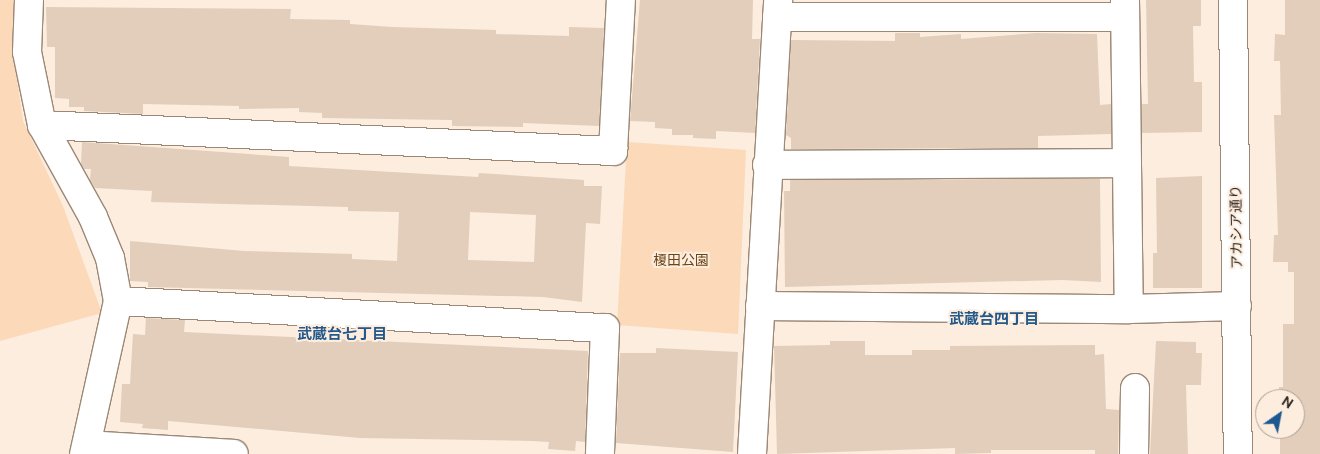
<!DOCTYPE html>
<meta charset="utf-8">
<style>
body{margin:0}
#map{position:relative;width:1320px;height:454px;overflow:hidden;background:#fdedde;font-family:Ubuntu,"Noto Sans JP",sans-serif}
div>[style]{position:absolute}
.green>*{inset:0;background:#fbd9b9}
.building>*{inset:0;background:#e2cebb}
.roads{filter:drop-shadow(1px 0 #9b8876) drop-shadow(-1px 0 #9b8876) drop-shadow(0 1px #9b8876) drop-shadow(0 -1px #9b8876)}
.minor>*{height:28px;margin:-14px;padding:0 14px;transform-origin:14px;border-radius:14px;background:#fff}
.tertiary>*{height:28px;margin:-14px;padding:0 14px;transform-origin:14px;border-radius:14px;background:#fff}
span{translate:-50% -50%;white-space:nowrap;text-align:center;line-height:1.15;-webkit-text-stroke:4px #fdedde;paint-order:stroke}
.street-label{font-size:14px;color:#2f2720}
.park-label{font-size:14px;color:#6d4516}
.neighbourhood-label{font-size:15px;color:#24598b;font-weight:700}
.north{position:absolute;left:1255px;top:389px;width:50px;height:50px;box-sizing:border-box;background:#fdedde;border:1px solid #ab9e92;border-radius:50%;rotate:33deg;font-size:14px;font-weight:700;line-height:20px;text-align:center;color:#2f2720}
.north::after{content:'';display:block;margin:auto;width:18px;height:22px;background:#1d5990;clip-path:polygon(50% 0,100% 100%,50% 72%,0 100%)}
</style>
<div id="map">
<div class="green">
<div style="clip-path:polygon(0 0,19px 0,14px 57px,23px 121px,63px 206px,102px 313px,0 341px)"></div>
<div style="clip-path:polygon(627px 142px,746px 150px,738px 334px,617px 325px)"></div>
</div>
<div class="building">
<div style="clip-path:polygon(640px 0,753px 0,752px 39px,760px 39px,755px 133px,716px 131px,716px 139px,693px 138px,693px 135px,672px 135px,672px 129px,655px 128px,655px 122px,630px 121px)"></div>
<div style="clip-path:polygon(1146px 0,1201px 0,1201px 26px,1193px 26px,1194px 82px,1202px 82px,1202px 132px,1142px 133px,1142px 104px,1148px 104px)"></div>
<div style="clip-path:polygon(1285px 0,1320px 0,1320px 454px,1280px 454px,1280px 429px,1295px 429px,1295px 399px,1279px 399px,1279px 387px,1283px 387px,1283px 324px,1294px 324px,1294px 272px,1288px 272px,1288px 262px,1273px 262px,1274px 235px,1278px 235px,1274px 115px,1281px 115px,1280px 61px,1274px 61px,1275px 34px,1285px 35px)"></div>
<div style="clip-path:polygon(46px 7px,291px 9px,290px 19px,350px 20px,350px 24px,392px 27px,496px 30px,496px 34px,569px 36px,569px 27px,604px 28px,599px 126px,523px 123px,523px 127px,452px 126px,452px 120px,322px 118px,322px 113px,299px 112px,299px 108px,239px 109px,239px 106px,143px 104px,143px 114px,84px 111px,84px 107px,69px 107px,69px 99px,55px 98px,55px 47px,47px 47px)"></div>
<div style="clip-path:polygon(895px 33px,920px 33px,920px 37px,961px 34px,961px 39px,1036px 33px,1097px 34px,1100px 105px,1111px 104px,1111px 134px,1038px 136px,1038px 148px,791px 149px,791px 138px,786px 135px,791px 40px,895px 41px)"></div>
<div style="clip-path:polygon(evenodd,82px 142px,289px 157px,289px 166px,478px 177px,479px 173px,584px 180px,584px 186px,602px 186px,600px 224px,586px 223px,582px 302px,543px 297px,148px 287px,148px 282px,130px 281px,130px 241px,244px 251px,352px 254px,352px 259px,397px 261px,399px 212px,348px 211px,348px 207px,151px 202px,152px 191px,95px 188px,90px 180px,91px 169px,84px 169px,81px 164px,82px 142px,470px 212px,536px 215px,534px 262px,468px 260px,470px 212px)"></div>
<div style="clip-path:polygon(1202px 176px,1202px 288px,1153px 288px,1153px 253px,1157px 253px,1156px 178px)"></div>
<div style="clip-path:polygon(1038px 179px,1100px 179px,1101px 282px,1062px 280px,785px 287px,784px 191px,790px 191px,790px 180px)"></div>
<div style="clip-path:polygon(146px 318px,185px 320px,184px 332px,588px 351px,585px 442px,576px 441px,575px 451px,548px 449px,549px 442px,532px 441px,360px 438px,168px 421px,168px 430px,142px 428px,143px 424px,120px 422px,122px 384px,130px 384px,133px 334px,145px 335px)"></div>
<div style="clip-path:polygon(830px 341px,865px 341px,865px 355px,912px 355px,912px 350px,950px 350px,950px 346px,1095px 345px,1095px 355px,1104px 354px,1106px 409px,1119px 410px,1118px 454px,1095px 454px,1095px 450px,991px 450px,991px 453px,955px 454px,955px 448px,777px 454px,774px 346px,830px 345px)"></div>
<div style="clip-path:polygon(1156px 341px,1196px 342px,1196px 353px,1202px 353px,1201px 385px,1186px 385px,1188px 454px,1150px 454px)"></div>
<div style="clip-path:polygon(656px 348px,738px 352px,733px 452px,616px 443px,620px 353px,656px 353px)"></div>
</div>
<div class="roads">
<div class="minor">
<div style="left:29px;top:0;width:52px;rotate:92.2deg"></div>
<div style="left:27px;top:52px;width:75px;rotate:78.4deg"></div>
<div style="left:42px;top:125px;width:105px;rotate:61deg"></div>
<div style="left:93px;top:217px;width:44px;rotate:67.5deg"></div>
<div style="left:110px;top:258px;width:44px;rotate:79.5deg"></div>
<div style="left:118px;top:301px;width:157px;rotate:102.5deg"></div>
<div style="left:1125px;top:0;width:309px;rotate:89.3deg"></div>
<div style="left:777px;top:17px;width:348px"></div>
<div style="left:42px;top:125px;width:572px;rotate:2.61deg"></div>
<div style="left:613px;top:151px;width:151px;rotate:-87deg"></div>
<div style="left:767px;top:165px;width:360px;rotate:-0.3deg"></div>
<div style="left:118px;top:301px;width:488px;rotate:3.2deg"></div>
<div style="left:605px;top:328px;width:126px;rotate:92.3deg"></div>
<div style="left:760px;top:306px;width:369px;rotate:0.5deg"></div>
<div style="left:1129px;top:309px;width:108px;rotate:-1.6deg"></div>
<div style="left:87px;top:445px;width:147px;rotate:3.5deg"></div>
<div style="left:752px;top:454px;width:455px;rotate:-86.7deg"></div>
<div style="left:1134px;top:454px;width:66px;rotate:-89.1deg"></div>
</div>
<div class="tertiary">
<div style="left:1233px;top:0;width:454px;rotate:89.4deg"></div>
</div>
</div>
<div class="street-label">
<span style="left:1236px;top:227px;rotate:-91deg">アカシア通り</span>
</div>
<div class="park-label">
<span style="left:681px;top:260px">榎田公園</span>
</div>
<div class="neighbourhood-label">
<span style="left:994px;top:319px">武蔵台四丁目</span>
<span style="left:342px;top:334px">武蔵台七丁目</span>
</div>
<div class="north">N</div>
</div>
